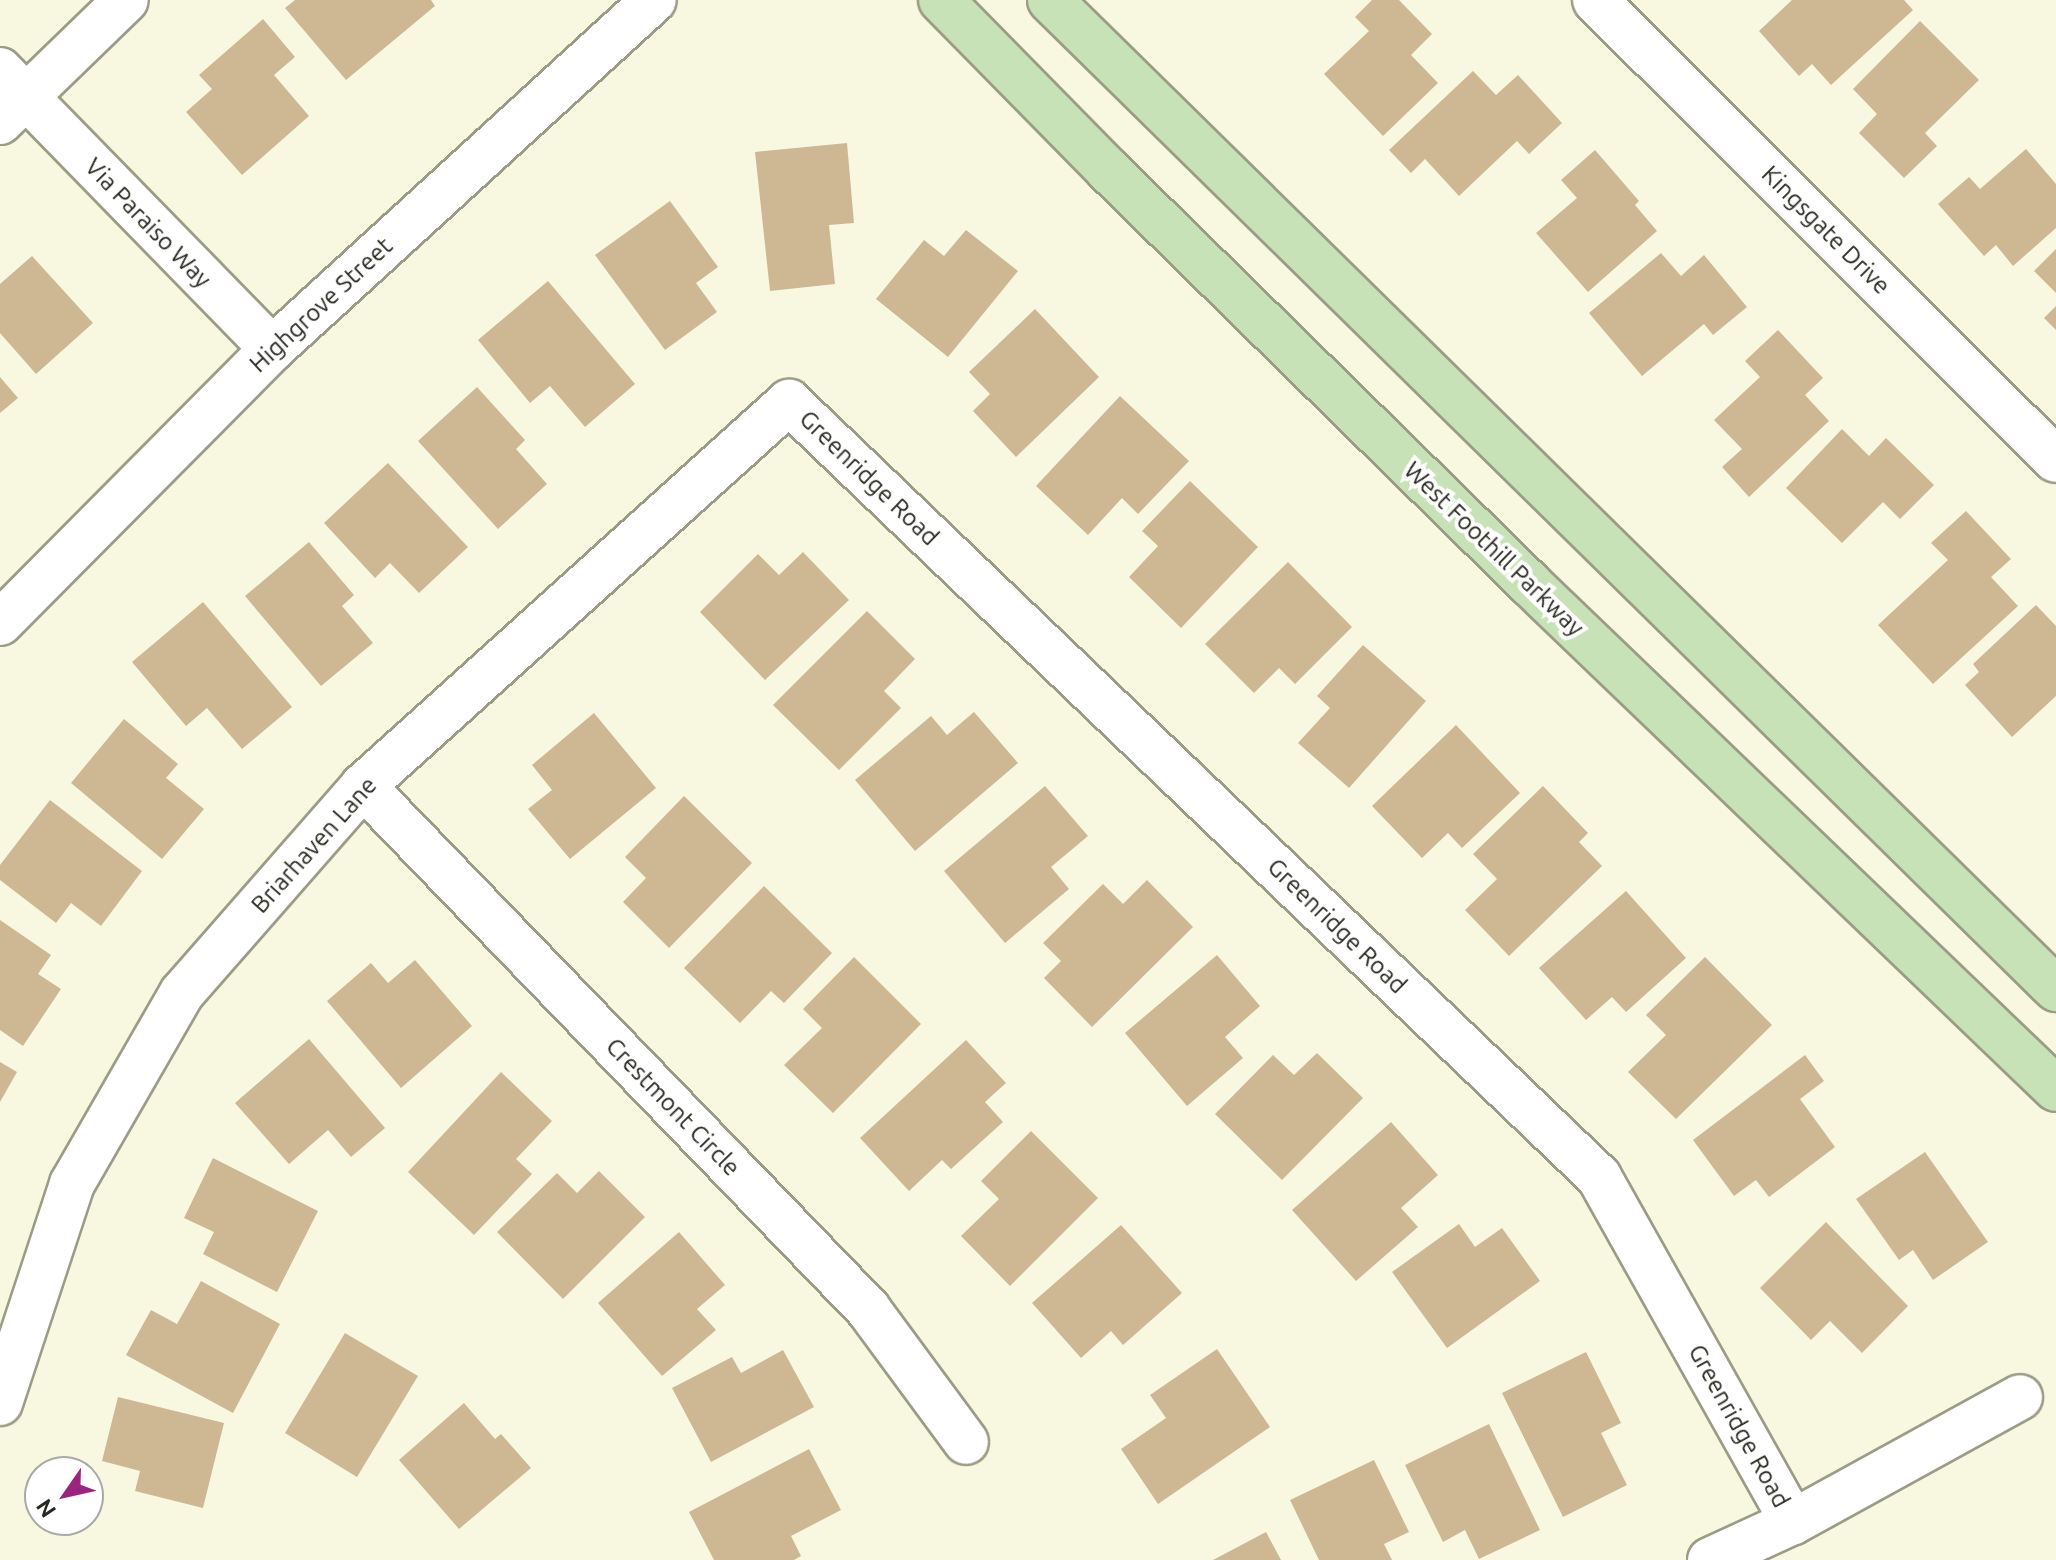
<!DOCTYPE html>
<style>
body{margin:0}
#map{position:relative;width:2056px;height:1560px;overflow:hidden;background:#f8f8e0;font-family:Ubuntu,sans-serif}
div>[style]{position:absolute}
.building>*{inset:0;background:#cdb893}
.roads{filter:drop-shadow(2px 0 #9b9c86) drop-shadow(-2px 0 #9b9c86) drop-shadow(0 2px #9b9c86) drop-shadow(0 -2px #9b9c86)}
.minor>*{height:44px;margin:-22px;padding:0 22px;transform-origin:22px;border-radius:22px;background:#fff}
.major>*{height:44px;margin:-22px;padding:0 22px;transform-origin:22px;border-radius:22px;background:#c7e2b6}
span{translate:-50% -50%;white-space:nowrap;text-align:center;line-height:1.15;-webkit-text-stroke:8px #fff;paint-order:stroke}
.street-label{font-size:24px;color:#282820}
.north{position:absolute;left:24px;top:1456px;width:80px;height:80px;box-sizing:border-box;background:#fff;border:2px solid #a9a9a6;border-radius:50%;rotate:236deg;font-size:22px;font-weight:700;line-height:32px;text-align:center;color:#282820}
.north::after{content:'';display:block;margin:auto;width:28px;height:36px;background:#9a2580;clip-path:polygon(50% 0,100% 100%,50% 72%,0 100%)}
</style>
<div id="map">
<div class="building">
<div style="clip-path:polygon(295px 0,431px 0,435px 6px,346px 80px,285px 8px)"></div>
<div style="clip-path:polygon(1372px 0,1399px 0,1432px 34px,1411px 55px,1438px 83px,1383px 136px,1324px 74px,1369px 31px,1355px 17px)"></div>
<div style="clip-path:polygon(1792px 0,1904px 0,1913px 10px,1831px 85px,1812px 64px,1799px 76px,1759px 31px)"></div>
<div style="clip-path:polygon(263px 19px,295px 57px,274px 75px,309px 116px,242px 175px,186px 112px,212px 89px,199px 75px)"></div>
<div style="clip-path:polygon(1920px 21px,1979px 80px,1925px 133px,1937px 146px,1904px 178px,1859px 133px,1877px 114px,1853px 89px)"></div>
<div style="clip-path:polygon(1473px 71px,1496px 95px,1518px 75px,1562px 123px,1529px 154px,1517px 141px,1459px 196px,1425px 159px,1411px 173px,1389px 150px)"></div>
<div style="clip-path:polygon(847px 143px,854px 223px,829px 225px,835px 284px,770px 291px,755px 152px)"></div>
<div style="clip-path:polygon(2026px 149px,2056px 184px,2056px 228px,2013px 266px,1996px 245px,1984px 256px,1938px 204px,1969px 177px,1980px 189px)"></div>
<div style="clip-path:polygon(1595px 150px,1639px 201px,1635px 205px,1657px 231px,1588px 292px,1536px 233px,1577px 198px,1561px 180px)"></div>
<div style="clip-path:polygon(670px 201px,718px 267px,696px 283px,717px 312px,665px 350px,595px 255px)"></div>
<div style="clip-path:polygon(966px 230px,1018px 271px,948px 357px,876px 299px,924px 240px,944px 256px)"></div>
<div style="clip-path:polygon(2056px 249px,2056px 293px,2034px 271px)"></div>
<div style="clip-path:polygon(1661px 253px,1681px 276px,1704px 255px,1747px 307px,1713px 335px,1704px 324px,1642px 376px,1589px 313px)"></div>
<div style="clip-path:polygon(32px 256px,93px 323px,36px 374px,0 333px,0 284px)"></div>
<div style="clip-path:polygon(548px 281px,635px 384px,585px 427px,550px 386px,530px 403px,478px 340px)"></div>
<div style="clip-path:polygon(2056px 306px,2056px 330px,2044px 318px)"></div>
<div style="clip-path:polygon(1035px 309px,1099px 377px,1016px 457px,973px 411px,990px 394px,969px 372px)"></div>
<div style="clip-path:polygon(1778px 330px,1823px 378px,1805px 395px,1829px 421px,1749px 497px,1722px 467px,1742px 449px,1714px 420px,1760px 377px,1745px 361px)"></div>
<div style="clip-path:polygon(0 377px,18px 398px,0 413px)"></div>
<div style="clip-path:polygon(477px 387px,525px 440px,516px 449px,547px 484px,498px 529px,418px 441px)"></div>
<div style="clip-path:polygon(1120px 396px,1189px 461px,1138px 514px,1122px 498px,1088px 535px,1036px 486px)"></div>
<div style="clip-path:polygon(1842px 429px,1869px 456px,1886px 438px,1934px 485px,1900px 519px,1883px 502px,1842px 543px,1786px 488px)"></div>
<div style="clip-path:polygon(388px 463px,468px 547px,419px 593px,390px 563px,375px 578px,324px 523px)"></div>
<div style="clip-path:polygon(1190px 481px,1258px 547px,1181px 628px,1129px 577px,1158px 546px,1142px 531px)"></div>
<div style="clip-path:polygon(1966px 511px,2011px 559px,1991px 577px,2018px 606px,1933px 684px,1878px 625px,1948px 560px,1931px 543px)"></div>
<div style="clip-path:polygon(309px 542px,354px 595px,342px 606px,373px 643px,321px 686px,245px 596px)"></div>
<div style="clip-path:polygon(803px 552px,849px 600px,765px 680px,700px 612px,758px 554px,779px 575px)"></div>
<div style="clip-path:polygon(1288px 562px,1352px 627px,1295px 684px,1279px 668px,1254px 693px,1205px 644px)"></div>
<div style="clip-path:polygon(203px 602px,292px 707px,242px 749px,207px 708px,186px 726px,132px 662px)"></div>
<div style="clip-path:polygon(2036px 605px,2056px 626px,2056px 696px,2012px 737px,1965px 685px,1979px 672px,1973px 664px)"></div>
<div style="clip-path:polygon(867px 611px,915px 659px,884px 691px,901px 708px,839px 770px,773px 705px)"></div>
<div style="clip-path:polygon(1363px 645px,1426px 701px,1349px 788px,1298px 743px,1330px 708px,1317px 696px)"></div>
<div style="clip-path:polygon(974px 712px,1018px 763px,915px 851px,855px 780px,931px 716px,947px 735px)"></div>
<div style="clip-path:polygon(594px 713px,656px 788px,570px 859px,528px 809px,552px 790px,532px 765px)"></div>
<div style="clip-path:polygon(124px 719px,178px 764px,166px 778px,204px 809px,162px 859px,71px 783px)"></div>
<div style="clip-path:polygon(1456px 725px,1520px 793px,1462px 848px,1448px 833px,1422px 858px,1372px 806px)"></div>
<div style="clip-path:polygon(1045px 786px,1088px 836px,1051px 867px,1069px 889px,1005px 943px,944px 871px)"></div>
<div style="clip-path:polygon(1543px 786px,1588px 833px,1579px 842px,1602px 866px,1509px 956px,1465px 910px,1497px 879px,1473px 854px)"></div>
<div style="clip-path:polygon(684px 796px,752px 863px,669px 948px,623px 902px,646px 878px,625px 857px)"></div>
<div style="clip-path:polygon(50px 800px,142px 871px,101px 926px,71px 903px,56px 923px,0 880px,0 865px)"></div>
<div style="clip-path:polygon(1147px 880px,1193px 927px,1092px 1027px,1044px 978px,1061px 961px,1043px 943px,1103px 884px,1123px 904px)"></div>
<div style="clip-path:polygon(764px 886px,832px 953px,784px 1003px,771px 991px,740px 1023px,684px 968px)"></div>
<div style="clip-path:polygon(1626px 891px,1686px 958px,1626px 1012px,1612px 997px,1586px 1020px,1539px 968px)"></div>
<div style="clip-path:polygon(0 920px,51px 955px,38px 974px,61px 989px,23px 1046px,0 1030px)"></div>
<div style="clip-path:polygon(1217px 955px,1260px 1006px,1225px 1037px,1243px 1058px,1187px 1106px,1125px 1033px)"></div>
<div style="clip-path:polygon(854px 957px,921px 1024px,833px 1113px,784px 1065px,822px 1028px,803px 1009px)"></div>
<div style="clip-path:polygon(1705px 957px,1772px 1025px,1676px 1119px,1628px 1072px,1666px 1035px,1646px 1015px)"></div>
<div style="clip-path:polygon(415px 960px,472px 1026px,401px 1088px,327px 1001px,371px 963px,388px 983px)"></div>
<div style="clip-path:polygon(309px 1039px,385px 1128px,351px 1157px,328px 1130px,289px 1164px,235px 1103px)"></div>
<div style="clip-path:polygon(966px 1040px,1006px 1083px,985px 1102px,1003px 1122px,951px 1169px,942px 1160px,909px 1191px,860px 1138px)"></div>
<div style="clip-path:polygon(1317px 1053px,1363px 1098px,1282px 1180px,1215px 1114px,1273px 1055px,1294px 1075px)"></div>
<div style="clip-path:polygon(1805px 1055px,1824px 1081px,1800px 1099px,1835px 1147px,1769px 1197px,1756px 1180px,1734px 1196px,1693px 1140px)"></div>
<div style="clip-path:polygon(0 1062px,17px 1072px,0 1102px)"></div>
<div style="clip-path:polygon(501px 1072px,552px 1121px,516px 1159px,532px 1174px,474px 1235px,408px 1172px)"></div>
<div style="clip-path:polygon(1391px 1122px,1438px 1175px,1401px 1208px,1418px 1227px,1356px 1281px,1292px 1210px)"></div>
<div style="clip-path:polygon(1031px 1131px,1098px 1198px,1010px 1286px,961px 1236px,999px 1199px,981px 1181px)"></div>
<div style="clip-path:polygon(1925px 1152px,1988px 1242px,1933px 1280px,1913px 1250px,1899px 1260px,1856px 1199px)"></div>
<div style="clip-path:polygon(213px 1158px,318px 1211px,277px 1292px,203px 1254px,214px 1232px,184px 1218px)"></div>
<div style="clip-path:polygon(599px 1171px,645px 1217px,563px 1299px,497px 1232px,557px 1173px,577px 1193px)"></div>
<div style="clip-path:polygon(1826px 1222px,1908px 1306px,1862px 1353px,1830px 1321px,1811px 1340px,1760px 1288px)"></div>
<div style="clip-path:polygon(1459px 1224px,1475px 1247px,1502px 1228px,1540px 1281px,1447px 1348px,1392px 1272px)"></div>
<div style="clip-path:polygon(1121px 1225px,1182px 1293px,1123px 1345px,1111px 1331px,1081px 1358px,1032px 1303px)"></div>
<div style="clip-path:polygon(679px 1232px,725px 1285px,697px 1309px,716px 1330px,662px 1376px,598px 1303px)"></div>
<div style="clip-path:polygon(201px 1281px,280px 1324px,233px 1413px,126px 1355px,151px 1310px,177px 1324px)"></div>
<div style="clip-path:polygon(345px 1333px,418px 1376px,357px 1477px,285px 1433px)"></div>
<div style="clip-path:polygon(1217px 1349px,1270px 1427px,1158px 1504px,1121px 1449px,1166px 1418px,1150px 1395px)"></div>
<div style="clip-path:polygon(783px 1350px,814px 1407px,711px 1462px,672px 1388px,732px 1357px,741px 1373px)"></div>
<div style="clip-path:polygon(1586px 1352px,1621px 1423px,1601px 1433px,1627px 1485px,1563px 1517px,1502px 1393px)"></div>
<div style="clip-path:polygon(118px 1397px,224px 1423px,203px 1508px,135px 1491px,140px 1471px,102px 1461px)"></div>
<div style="clip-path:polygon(464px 1403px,495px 1439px,501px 1434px,531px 1468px,459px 1529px,399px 1460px)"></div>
<div style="clip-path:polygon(1489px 1424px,1540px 1530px,1479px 1559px,1465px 1530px,1443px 1542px,1405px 1465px)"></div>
<div style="clip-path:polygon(809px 1449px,841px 1510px,791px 1536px,801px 1556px,794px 1560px,714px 1560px,689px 1512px)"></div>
<div style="clip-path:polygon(1374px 1460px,1409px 1532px,1384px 1544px,1392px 1560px,1319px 1560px,1290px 1500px)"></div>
<div style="clip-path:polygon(1266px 1532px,1281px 1560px,1213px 1560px)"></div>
</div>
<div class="roads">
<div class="minor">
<div style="left:1595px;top:0;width:651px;rotate:44.94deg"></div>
<div style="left:0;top:70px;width:390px;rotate:45.7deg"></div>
<div style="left:0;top:122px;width:175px;rotate:-44.1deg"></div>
<div style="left:0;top:623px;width:386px;rotate:-45.2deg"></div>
<div style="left:272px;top:349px;width:517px;rotate:-42.42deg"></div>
<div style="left:363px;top:786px;width:727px;rotate:46deg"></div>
<div style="left:868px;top:1309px;width:165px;rotate:53.6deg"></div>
<div style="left:0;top:1403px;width:231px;rotate:-71.8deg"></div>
<div style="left:72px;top:1184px;width:220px;rotate:-60.1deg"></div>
<div style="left:182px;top:993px;width:275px;rotate:-48.8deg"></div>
<div style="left:363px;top:786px;width:574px;rotate:-42.03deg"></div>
<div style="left:789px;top:402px;width:1121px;rotate:43.73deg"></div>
<div style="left:1599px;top:1177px;width:396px;rotate:60.7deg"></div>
<div style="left:1710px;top:1560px;width:91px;rotate:-24.6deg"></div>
<div style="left:1793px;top:1522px;width:259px;rotate:-28.8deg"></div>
</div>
<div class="major">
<div style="left:941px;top:0;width:238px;rotate:45.5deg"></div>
<div style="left:1108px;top:170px;width:591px;rotate:44.45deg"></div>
<div style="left:1530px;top:584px;width:729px;rotate:43.83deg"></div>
<div style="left:1050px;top:0;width:1411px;rotate:44.51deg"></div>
</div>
</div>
<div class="street-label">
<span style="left:148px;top:223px;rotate:46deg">Via Paraiso Way</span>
<span style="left:1826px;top:230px;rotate:45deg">Kingsgate Drive</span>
<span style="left:321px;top:305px;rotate:-43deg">Highgrove Street</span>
<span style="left:869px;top:478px;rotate:44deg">Greenridge Road</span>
<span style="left:1494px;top:549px;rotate:44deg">West Foothill Parkway</span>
<span style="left:314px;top:845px;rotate:-48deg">Briarhaven Lane</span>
<span style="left:1337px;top:926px;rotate:44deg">Greenridge Road</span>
<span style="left:673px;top:1107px;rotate:46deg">Crestmont Circle</span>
<span style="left:1739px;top:1426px;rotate:61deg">Greenridge Road</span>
</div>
<div class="north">N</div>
</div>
